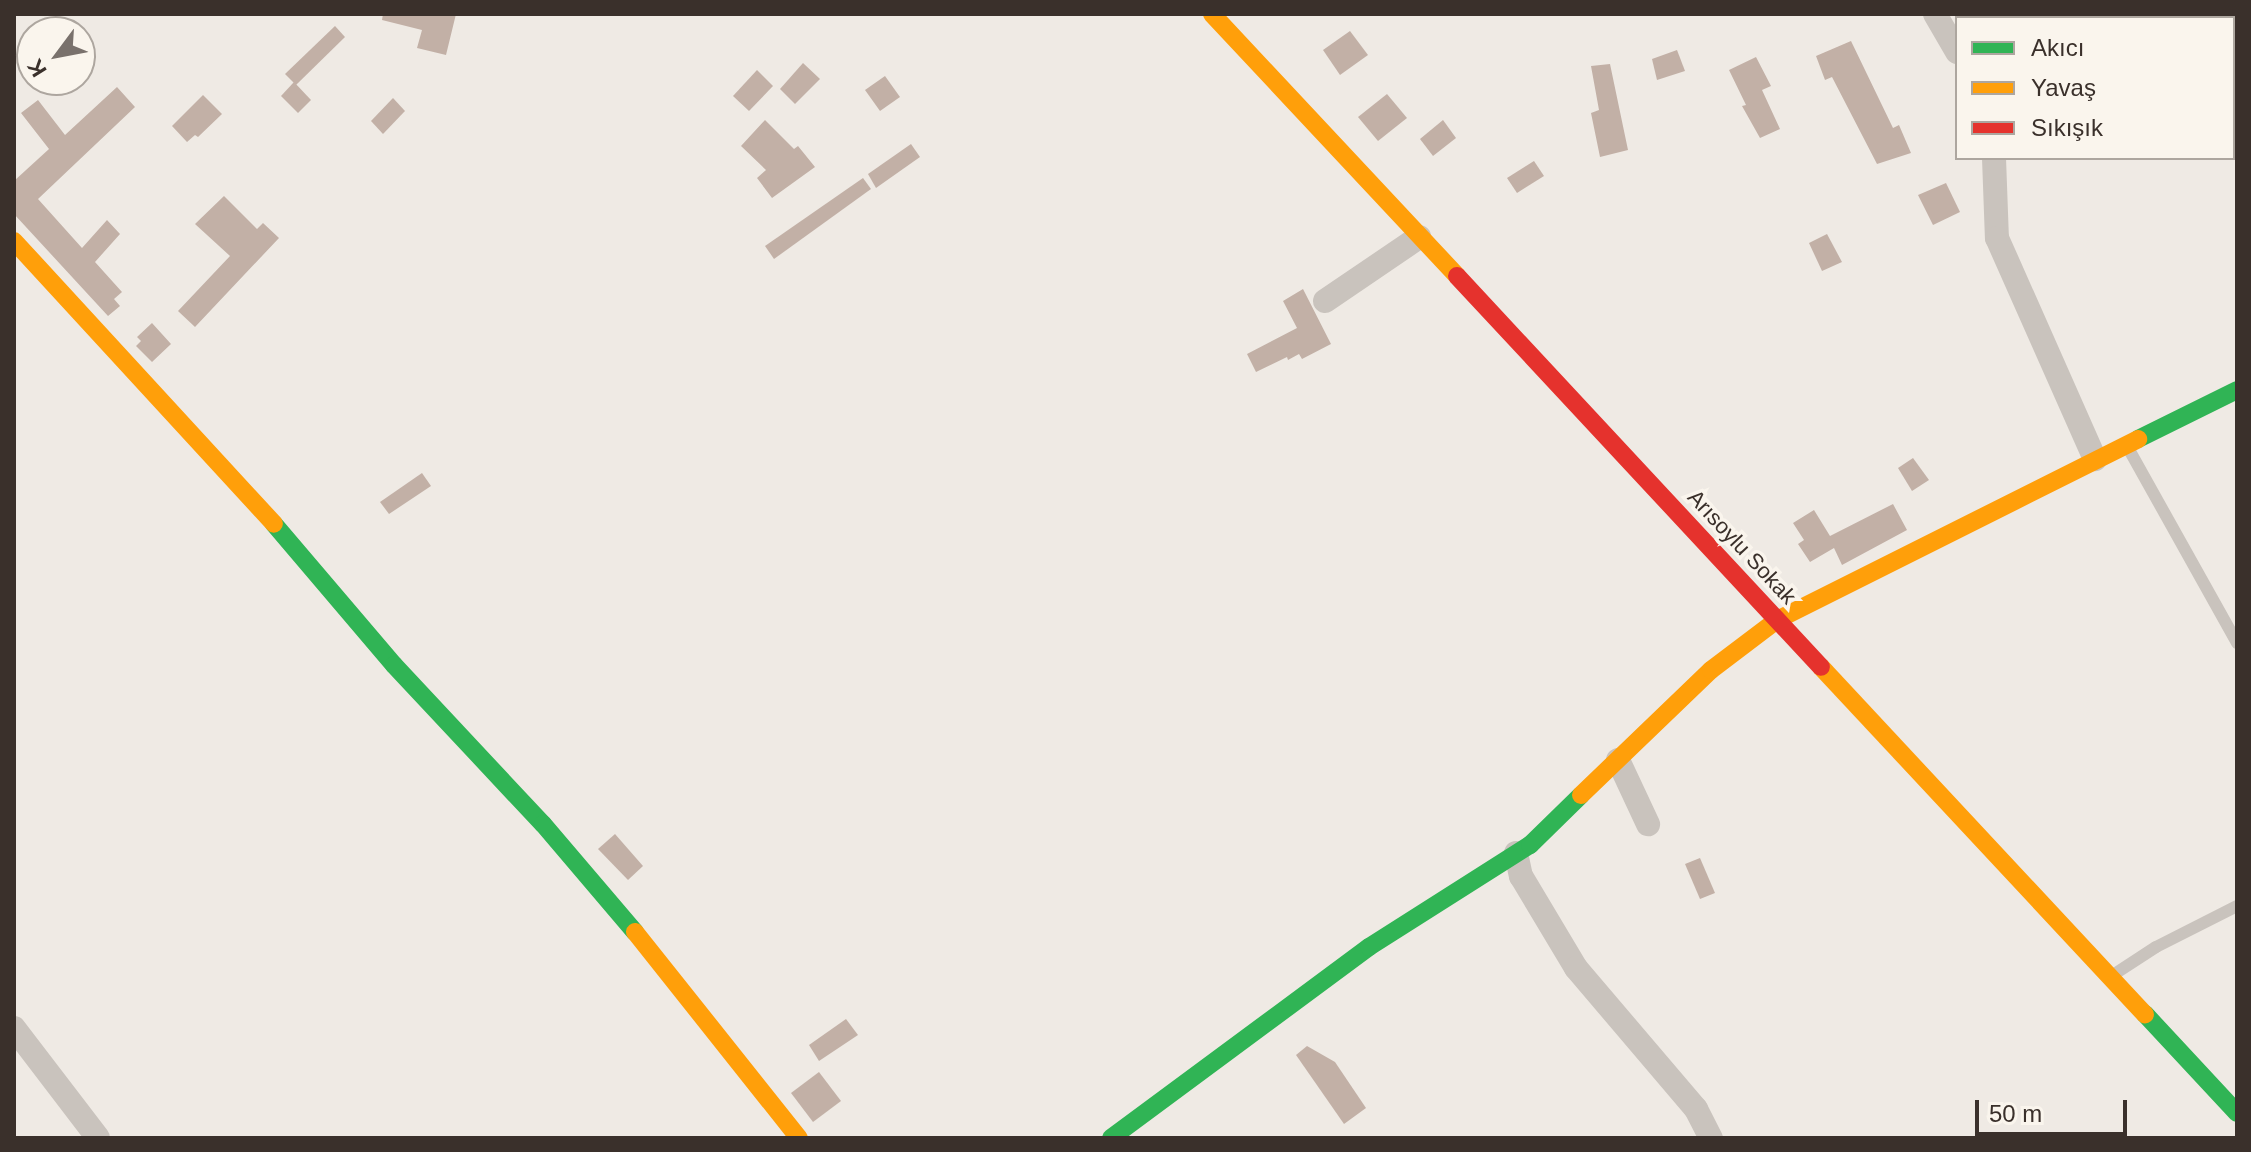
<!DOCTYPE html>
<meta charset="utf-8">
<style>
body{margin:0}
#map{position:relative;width:2251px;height:1152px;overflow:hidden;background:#efeae4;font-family:Helvetica,sans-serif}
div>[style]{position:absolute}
.building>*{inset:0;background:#c2b0a6}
.lane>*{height:12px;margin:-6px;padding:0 6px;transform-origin:6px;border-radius:6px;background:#c9c3bd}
.street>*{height:24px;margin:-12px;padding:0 12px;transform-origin:12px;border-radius:12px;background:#c9c3bd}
.fast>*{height:18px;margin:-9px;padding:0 9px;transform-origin:9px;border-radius:9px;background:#30b455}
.slow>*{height:18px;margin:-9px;padding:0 9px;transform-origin:9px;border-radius:9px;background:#ff9f0a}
.jam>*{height:18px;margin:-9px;padding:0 9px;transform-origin:9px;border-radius:9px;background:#e5322d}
span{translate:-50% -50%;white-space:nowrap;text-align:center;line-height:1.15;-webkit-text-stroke:7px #faf5ed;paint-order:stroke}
.street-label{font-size:22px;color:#3a302b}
.frame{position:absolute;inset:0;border:16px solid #3a302b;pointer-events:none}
.legend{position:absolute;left:1955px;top:16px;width:280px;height:144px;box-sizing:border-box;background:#faf5ed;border:2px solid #ada69f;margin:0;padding:10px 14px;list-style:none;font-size:24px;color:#3a302b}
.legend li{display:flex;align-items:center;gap:16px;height:40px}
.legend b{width:40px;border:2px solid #ada69f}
.north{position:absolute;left:16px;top:16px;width:80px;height:80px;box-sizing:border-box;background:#faf5ed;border:2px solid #ada69f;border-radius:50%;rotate:238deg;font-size:22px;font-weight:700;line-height:32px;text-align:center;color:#3a302b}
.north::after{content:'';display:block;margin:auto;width:28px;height:36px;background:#79716c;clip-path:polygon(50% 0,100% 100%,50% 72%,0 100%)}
.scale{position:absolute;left:1975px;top:1100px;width:152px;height:36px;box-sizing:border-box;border:4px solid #3a302b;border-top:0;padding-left:10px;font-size:24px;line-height:28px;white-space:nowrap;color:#3a302b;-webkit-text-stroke:6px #faf5ed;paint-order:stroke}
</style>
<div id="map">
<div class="building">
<div style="clip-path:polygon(383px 14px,456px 14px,446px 55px,417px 48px,422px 30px,382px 20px)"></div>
<div style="clip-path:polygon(335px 26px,345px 37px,296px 85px,285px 74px)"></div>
<div style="clip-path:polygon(1350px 31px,1368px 55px,1340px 75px,1323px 50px)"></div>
<div style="clip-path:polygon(1851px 41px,1893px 128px,1899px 125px,1911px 153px,1877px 164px,1832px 77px,1825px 80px,1816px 56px)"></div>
<div style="clip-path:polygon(1677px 50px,1685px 71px,1657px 80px,1652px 59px)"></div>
<div style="clip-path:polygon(1756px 57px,1771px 86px,1762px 90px,1780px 129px,1760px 138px,1742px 106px,1746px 105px,1729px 70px)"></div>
<div style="clip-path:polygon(803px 63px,820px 79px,795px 104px,780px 89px)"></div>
<div style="clip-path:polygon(1610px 64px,1628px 150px,1600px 157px,1591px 113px,1599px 110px,1591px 66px)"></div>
<div style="clip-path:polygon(757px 70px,773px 86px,749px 111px,733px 96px)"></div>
<div style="clip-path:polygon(885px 76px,900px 97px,880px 111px,865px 90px)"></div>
<div style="clip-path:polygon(294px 82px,311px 100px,298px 113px,281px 96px)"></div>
<div style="clip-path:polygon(117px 87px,135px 107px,38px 199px,82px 248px,107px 220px,120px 234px,95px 262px,122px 292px,114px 299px,120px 306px,108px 316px,14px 214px,14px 181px,49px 149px,21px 113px,38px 100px,65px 135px)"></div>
<div style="clip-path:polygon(1387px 94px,1407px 118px,1378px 141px,1358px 117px)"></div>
<div style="clip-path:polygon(203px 95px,222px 114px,198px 137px,195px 135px,187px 142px,172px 126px)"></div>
<div style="clip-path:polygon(393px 98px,405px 111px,383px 134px,371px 121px)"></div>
<div style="clip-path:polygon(765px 120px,794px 149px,798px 146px,815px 167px,772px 198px,757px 178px,766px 170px,741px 146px)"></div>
<div style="clip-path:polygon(1443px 120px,1456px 138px,1433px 156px,1420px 139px)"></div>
<div style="clip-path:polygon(911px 144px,920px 157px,876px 188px,868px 174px)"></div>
<div style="clip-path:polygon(1534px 161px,1544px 176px,1517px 193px,1507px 178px)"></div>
<div style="clip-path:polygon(863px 178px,871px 189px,774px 259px,765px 246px)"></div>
<div style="clip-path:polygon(1946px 183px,1960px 212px,1933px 225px,1918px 195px)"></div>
<div style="clip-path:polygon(224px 196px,257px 229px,263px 223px,279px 238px,195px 327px,178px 311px,230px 256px,195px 224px)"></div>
<div style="clip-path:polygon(1827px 234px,1842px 262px,1822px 271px,1809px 243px)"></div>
<div style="clip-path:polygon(1303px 289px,1331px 344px,1302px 359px,1299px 354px,1288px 360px,1287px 357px,1256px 372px,1247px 354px,1297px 328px,1283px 301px)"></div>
<div style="clip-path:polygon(152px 323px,171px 344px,152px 362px,136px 346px,141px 341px,137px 337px)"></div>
<div style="clip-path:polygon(1913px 458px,1929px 480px,1912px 491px,1898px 468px)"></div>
<div style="clip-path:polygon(422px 473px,431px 486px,389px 514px,380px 502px)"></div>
<div style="clip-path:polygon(1893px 504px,1907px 530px,1842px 565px,1834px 548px,1810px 562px,1798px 544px,1804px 540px,1793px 523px,1814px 510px,1830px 536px)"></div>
<div style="clip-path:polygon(615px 834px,643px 866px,628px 880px,598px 849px)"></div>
<div style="clip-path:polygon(1700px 858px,1715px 893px,1700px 899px,1685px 864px)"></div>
<div style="clip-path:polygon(846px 1019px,858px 1035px,819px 1061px,809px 1045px)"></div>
<div style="clip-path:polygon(1307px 1046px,1335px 1062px,1366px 1108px,1344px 1124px,1296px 1055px)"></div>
<div style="clip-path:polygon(819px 1072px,841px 1101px,813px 1122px,791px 1093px)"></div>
</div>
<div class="lane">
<div style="left:2127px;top:446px;width:226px;rotate:60.8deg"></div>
<div style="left:2113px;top:975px;width:51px;rotate:-33.1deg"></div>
<div style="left:2156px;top:947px;width:91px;rotate:-26.8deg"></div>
</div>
<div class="street">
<div style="left:1935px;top:14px;width:44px;rotate:59.9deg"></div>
<div style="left:1994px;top:158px;width:80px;rotate:87.9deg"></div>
<div style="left:1997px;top:238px;width:242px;rotate:66.1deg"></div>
<div style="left:1325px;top:301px;width:114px;rotate:-34.2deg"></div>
<div style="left:1618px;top:760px;width:71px;rotate:64.9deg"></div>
<div style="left:1516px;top:853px;width:24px;rotate:78deg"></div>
<div style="left:1521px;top:876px;width:107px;rotate:59.1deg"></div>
<div style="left:1576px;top:968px;width:185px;rotate:49.6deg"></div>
<div style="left:1696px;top:1109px;width:33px;rotate:63deg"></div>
<div style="left:14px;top:1028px;width:138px;rotate:52.6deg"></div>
</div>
<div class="fast">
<div style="left:2138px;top:439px;width:110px;rotate:-26.3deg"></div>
<div style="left:274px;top:524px;width:185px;rotate:49.6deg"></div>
<div style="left:394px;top:665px;width:218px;rotate:46.9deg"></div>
<div style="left:543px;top:824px;width:142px;rotate:49.6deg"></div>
<div style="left:2145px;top:1014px;width:135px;rotate:47.1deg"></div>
<div style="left:1111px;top:1138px;width:321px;rotate:-36.5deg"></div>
<div style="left:1369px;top:947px;width:191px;rotate:-32.4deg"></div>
<div style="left:1530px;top:845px;width:71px;rotate:-44.4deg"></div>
</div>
<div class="slow">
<div style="left:1212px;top:14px;width:359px;rotate:46.9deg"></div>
<div style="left:14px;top:241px;width:384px;rotate:47.4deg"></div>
<div style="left:1821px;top:667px;width:475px;rotate:47deg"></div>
<div style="left:1581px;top:795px;width:180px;rotate:-43.9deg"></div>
<div style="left:1711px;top:670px;width:83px;rotate:-37.1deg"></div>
<div style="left:1777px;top:620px;width:404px;rotate:-26.6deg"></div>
<div style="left:635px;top:932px;width:263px;rotate:51.5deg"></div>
</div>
<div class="jam">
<div style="left:1457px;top:276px;width:534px;rotate:47.05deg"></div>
</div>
<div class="street-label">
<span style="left:1742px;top:547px;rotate:47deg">Arısoylu Sokak</span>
</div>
<div class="frame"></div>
<ul class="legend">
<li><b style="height:10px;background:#30b455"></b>Akıcı</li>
<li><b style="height:10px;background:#ff9f0a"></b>Yavaş</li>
<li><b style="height:10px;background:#e5322d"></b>Sıkışık</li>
</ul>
<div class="north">K</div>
<div class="scale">50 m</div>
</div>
